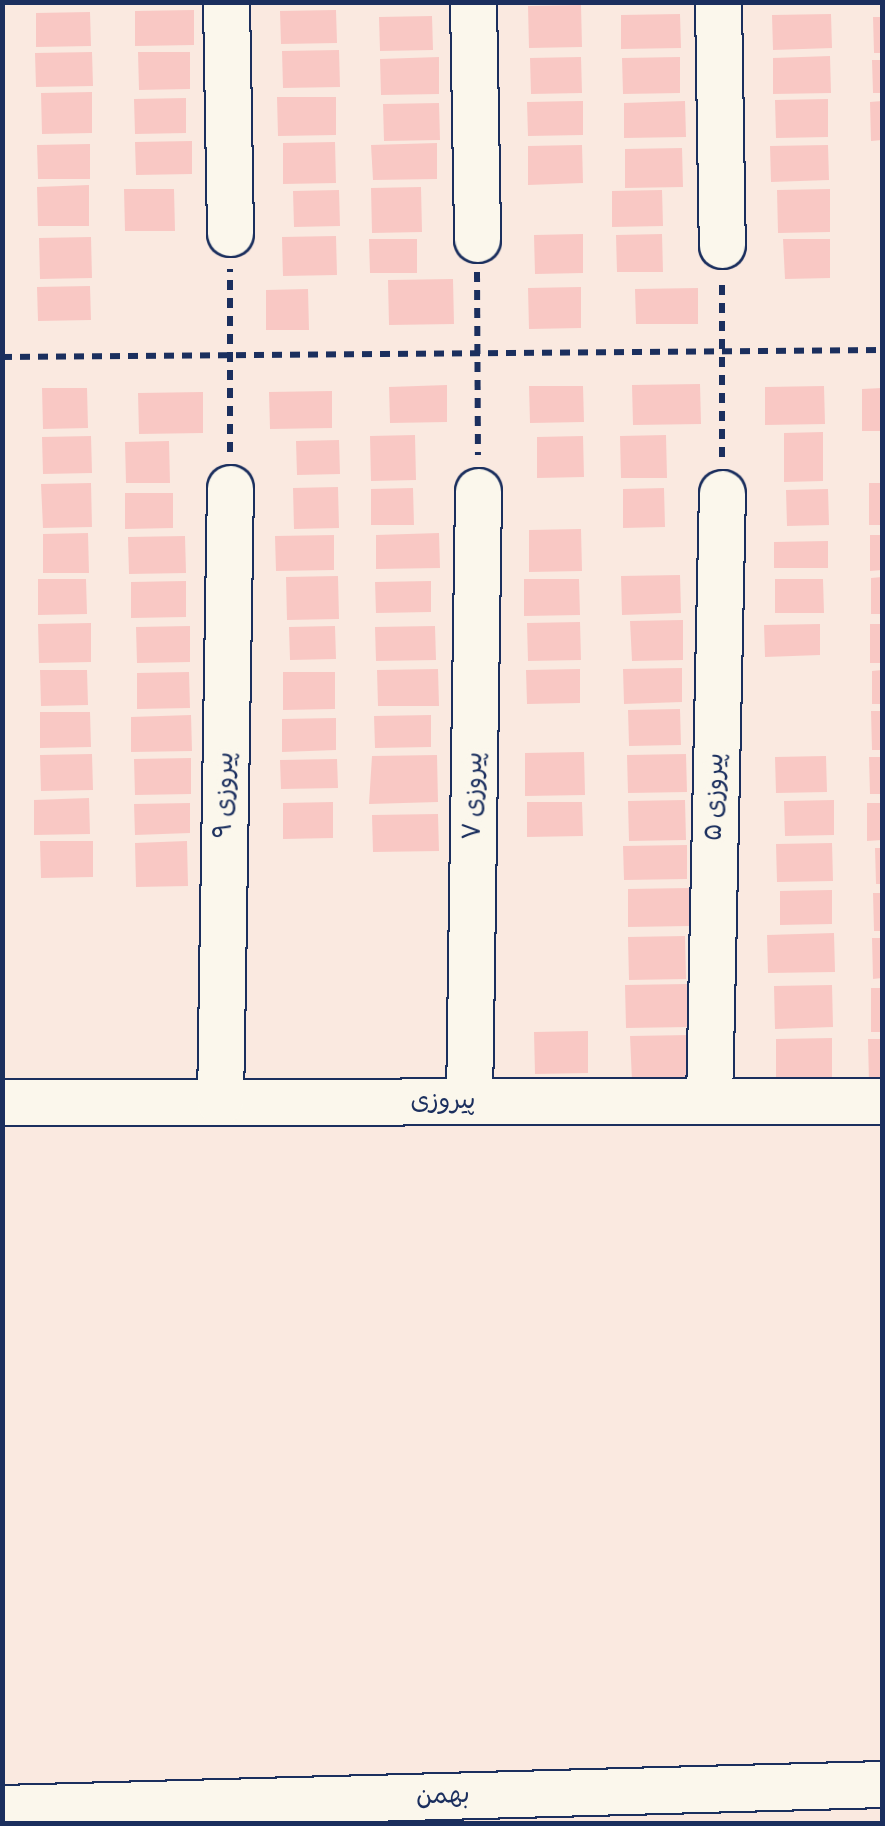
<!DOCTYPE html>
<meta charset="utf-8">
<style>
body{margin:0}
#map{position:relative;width:885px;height:1826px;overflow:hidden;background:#fae9e0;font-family:Pangolin,"Playpen Sans Arabic",sans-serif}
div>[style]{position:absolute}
.building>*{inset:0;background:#f9c8c4}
.path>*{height:6px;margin-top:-3px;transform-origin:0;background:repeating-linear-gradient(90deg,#1b2f5e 0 10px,transparent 0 18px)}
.roads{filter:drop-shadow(2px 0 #1b2f5e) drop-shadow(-2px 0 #1b2f5e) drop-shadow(0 2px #1b2f5e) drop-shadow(0 -2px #1b2f5e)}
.minor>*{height:45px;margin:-22.5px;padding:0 22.5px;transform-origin:22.5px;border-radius:22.5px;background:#fbf7ec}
span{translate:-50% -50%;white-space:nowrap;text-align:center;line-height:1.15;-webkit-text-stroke:10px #fbf7ec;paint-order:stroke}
.street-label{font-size:25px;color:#1b2f5e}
.frame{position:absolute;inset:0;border:5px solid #1b2f5e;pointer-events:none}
</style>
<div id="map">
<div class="building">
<div style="clip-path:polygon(581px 5px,582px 47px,529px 48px,528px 6px)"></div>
<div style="clip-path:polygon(194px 10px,194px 45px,135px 46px,135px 11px)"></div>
<div style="clip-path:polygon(336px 10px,337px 43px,281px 44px,280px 11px)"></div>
<div style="clip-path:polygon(90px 12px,91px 46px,36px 47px,36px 13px)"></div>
<div style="clip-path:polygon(680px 14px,681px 48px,621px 49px,621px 15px)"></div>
<div style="clip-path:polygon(831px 14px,832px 48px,773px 50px,772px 15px)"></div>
<div style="clip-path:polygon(432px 16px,433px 50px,380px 51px,379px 17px)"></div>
<div style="clip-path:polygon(873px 17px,882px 17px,882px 53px,874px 53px)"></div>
<div style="clip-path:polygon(339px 50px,340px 87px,283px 88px,282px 51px)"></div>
<div style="clip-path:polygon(92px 52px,93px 86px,36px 87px,35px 53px)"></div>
<div style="clip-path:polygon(138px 52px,190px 52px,190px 89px,139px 90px)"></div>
<div style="clip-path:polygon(830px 56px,831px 93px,773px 94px,773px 58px)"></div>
<div style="clip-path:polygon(439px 57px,439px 94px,381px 95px,380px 59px)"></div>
<div style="clip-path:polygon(581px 57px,582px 93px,531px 94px,530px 58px)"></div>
<div style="clip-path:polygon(680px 57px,680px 93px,623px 94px,622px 58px)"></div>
<div style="clip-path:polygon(872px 60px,882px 60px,882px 93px,873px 93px)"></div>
<div style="clip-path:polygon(92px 92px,92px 133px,42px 134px,41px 93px)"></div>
<div style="clip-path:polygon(277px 97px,336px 97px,336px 135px,278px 136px)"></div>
<div style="clip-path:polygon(186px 98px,186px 133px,135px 134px,134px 99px)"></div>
<div style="clip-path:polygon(828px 99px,828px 137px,776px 138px,775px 100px)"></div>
<div style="clip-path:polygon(583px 101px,583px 135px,528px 136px,527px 102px)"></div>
<div style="clip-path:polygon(685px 101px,686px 137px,624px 138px,624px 103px)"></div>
<div style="clip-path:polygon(882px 101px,882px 140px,871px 141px,870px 102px)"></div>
<div style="clip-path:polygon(439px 103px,440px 140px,384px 141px,383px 104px)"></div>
<div style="clip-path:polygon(192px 141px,192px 174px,136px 175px,135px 142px)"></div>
<div style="clip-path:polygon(335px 142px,336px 183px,283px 184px,283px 143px)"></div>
<div style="clip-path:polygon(437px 143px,437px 179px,373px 180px,371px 145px)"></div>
<div style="clip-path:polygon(90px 144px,90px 179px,38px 179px,37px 145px)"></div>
<div style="clip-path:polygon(582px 145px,583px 183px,528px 185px,528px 146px)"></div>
<div style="clip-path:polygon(828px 145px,829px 180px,771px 182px,770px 146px)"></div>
<div style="clip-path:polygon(682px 148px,683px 187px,625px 188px,625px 149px)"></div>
<div style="clip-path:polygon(89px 185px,89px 226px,38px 226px,37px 187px)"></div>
<div style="clip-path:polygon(421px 187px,422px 232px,372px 233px,371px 188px)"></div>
<div style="clip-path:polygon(124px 189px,174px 189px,175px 231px,125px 231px)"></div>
<div style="clip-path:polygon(830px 189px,830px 232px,778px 233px,777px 190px)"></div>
<div style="clip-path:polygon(339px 190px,340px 226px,294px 227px,293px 191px)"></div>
<div style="clip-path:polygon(662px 190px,663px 226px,612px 227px,612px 191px)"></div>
<div style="clip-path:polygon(583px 234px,583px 273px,535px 274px,534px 235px)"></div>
<div style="clip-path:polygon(662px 234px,663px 272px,617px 272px,616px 235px)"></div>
<div style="clip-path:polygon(336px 236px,337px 275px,283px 276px,282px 237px)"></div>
<div style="clip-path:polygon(91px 237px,92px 278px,40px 279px,39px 238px)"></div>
<div style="clip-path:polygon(369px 239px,417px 239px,417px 273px,370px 273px)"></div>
<div style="clip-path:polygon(783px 239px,830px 239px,830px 278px,785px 279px)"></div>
<div style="clip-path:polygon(453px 279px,454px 324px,389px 325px,388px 280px)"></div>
<div style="clip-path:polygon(90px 286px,91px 320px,38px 321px,37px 287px)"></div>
<div style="clip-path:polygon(581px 287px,581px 328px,529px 329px,528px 288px)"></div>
<div style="clip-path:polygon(698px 288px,698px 324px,636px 324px,635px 289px)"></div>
<div style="clip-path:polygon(308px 289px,309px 330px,266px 330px,266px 290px)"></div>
<div style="clip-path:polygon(700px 384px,701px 424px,633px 425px,632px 385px)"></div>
<div style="clip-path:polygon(447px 385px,447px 422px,390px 423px,389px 387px)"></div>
<div style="clip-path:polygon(529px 386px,583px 386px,584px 422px,530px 423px)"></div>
<div style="clip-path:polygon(824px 386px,825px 424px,765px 425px,765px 387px)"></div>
<div style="clip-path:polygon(42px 388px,87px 388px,88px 428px,43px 429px)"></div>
<div style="clip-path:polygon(882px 388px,882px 431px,862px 431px,862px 389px)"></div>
<div style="clip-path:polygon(332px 391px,332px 428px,270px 429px,269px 392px)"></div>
<div style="clip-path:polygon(203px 392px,203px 433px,139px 434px,138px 393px)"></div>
<div style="clip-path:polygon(823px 432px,823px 481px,784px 482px,784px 433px)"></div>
<div style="clip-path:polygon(415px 435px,416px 480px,371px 481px,370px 436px)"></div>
<div style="clip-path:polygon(666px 435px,667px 478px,621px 478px,620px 436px)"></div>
<div style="clip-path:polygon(91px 436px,92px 473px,43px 474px,42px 437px)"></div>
<div style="clip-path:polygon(583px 436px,584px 477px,537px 478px,537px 437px)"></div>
<div style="clip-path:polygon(339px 440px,340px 474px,297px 475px,296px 441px)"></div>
<div style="clip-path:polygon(169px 441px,170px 483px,126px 483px,125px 442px)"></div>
<div style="clip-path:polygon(91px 483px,92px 527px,43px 528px,41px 484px)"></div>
<div style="clip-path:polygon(869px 483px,882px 483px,882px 525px,869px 525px)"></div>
<div style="clip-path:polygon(338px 487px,339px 528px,294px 529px,293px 488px)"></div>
<div style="clip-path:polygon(413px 488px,414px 525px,371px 525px,371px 489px)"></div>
<div style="clip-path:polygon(664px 488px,665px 527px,623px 528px,623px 489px)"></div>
<div style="clip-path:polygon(828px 489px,829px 525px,787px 526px,786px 490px)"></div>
<div style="clip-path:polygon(125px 493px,173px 493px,173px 528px,125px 529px)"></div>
<div style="clip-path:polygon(581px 529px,582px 571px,529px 572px,529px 530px)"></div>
<div style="clip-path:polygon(88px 533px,89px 573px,43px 573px,43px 534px)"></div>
<div style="clip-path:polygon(439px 533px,440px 568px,376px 569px,376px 535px)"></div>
<div style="clip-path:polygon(334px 535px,334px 570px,276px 571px,275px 536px)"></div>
<div style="clip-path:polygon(870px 535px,882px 535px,882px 570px,870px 571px)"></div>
<div style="clip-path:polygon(185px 536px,186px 573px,129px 574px,128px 537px)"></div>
<div style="clip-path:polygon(828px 541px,828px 568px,774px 568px,774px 542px)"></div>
<div style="clip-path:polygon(680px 575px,681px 613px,622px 615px,621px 576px)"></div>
<div style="clip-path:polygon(338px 576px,339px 619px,287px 620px,286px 577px)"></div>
<div style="clip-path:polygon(882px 577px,882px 614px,871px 614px,871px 578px)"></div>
<div style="clip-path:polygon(38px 579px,86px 579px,87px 614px,38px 615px)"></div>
<div style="clip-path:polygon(524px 579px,579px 579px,580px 615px,524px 616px)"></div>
<div style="clip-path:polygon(775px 579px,823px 579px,824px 613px,775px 613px)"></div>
<div style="clip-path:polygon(186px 581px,186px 617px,131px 618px,131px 582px)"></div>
<div style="clip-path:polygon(431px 581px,431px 612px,376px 613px,375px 582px)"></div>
<div style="clip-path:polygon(683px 620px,683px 660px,632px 661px,630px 621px)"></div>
<div style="clip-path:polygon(580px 622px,581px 660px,528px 661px,527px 623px)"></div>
<div style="clip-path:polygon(91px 623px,91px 662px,39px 663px,38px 624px)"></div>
<div style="clip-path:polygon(820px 624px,820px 655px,765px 657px,764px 625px)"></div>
<div style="clip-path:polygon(870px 624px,882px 624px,882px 663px,870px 663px)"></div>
<div style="clip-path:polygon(190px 626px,190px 662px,137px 663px,136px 627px)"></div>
<div style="clip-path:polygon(335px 626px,336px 659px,290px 660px,289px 627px)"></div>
<div style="clip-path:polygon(435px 626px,436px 660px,376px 661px,375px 627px)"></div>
<div style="clip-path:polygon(682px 668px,682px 702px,624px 704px,623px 669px)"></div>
<div style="clip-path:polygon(438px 669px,439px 706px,378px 706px,377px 670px)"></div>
<div style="clip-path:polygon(580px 669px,580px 703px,527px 704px,526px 670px)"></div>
<div style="clip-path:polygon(40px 670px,87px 670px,88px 705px,41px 706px)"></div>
<div style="clip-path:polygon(882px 670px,882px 704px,872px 704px,872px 671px)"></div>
<div style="clip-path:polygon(189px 672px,190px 708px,137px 709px,137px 673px)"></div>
<div style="clip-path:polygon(283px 672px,335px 672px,335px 709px,283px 710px)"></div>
<div style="clip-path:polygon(680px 709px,681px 745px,629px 746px,628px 710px)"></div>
<div style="clip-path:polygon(871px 711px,882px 711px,882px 750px,872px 750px)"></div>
<div style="clip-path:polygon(40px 712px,90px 712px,91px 747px,40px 748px)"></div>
<div style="clip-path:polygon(191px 715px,192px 751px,131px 752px,131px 717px)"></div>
<div style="clip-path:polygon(431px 715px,431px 747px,375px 748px,374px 716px)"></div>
<div style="clip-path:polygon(336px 718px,336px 750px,282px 752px,282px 719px)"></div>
<div style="clip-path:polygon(584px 752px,585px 795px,525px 796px,525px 753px)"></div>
<div style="clip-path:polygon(92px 754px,93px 790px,41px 791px,40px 755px)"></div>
<div style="clip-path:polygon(686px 754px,687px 792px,628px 793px,627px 755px)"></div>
<div style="clip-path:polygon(437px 755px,438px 802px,369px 804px,372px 756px)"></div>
<div style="clip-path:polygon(826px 756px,827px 792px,776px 793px,775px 757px)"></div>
<div style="clip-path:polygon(869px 757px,882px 757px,882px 794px,870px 794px)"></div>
<div style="clip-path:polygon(191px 758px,191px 794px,135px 795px,134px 759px)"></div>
<div style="clip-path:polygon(337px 759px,338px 788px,281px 789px,280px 760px)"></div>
<div style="clip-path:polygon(89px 798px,90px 834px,34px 835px,34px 800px)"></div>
<div style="clip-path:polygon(685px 800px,686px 840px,629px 841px,628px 801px)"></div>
<div style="clip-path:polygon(834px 800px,834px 835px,785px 836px,784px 801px)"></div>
<div style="clip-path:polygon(333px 802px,333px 838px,283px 839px,283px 803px)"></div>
<div style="clip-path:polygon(527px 802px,582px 802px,583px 836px,527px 837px)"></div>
<div style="clip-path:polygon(190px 803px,190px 833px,135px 835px,134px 804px)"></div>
<div style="clip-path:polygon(867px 803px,882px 803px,882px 840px,867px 841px)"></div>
<div style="clip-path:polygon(438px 814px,439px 851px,373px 852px,372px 815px)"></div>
<div style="clip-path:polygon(40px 841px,93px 841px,93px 877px,41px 878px)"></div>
<div style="clip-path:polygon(187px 841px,188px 886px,136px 887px,135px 843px)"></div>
<div style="clip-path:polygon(832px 843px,833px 881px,777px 882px,776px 844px)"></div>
<div style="clip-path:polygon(687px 845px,687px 879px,624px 880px,623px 846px)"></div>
<div style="clip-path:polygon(875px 848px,882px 848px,882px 884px,876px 884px)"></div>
<div style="clip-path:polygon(689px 888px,689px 926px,628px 927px,628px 889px)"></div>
<div style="clip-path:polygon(832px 890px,832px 924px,780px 925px,780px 891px)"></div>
<div style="clip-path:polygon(873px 893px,882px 893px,882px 931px,874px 931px)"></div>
<div style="clip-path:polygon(834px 933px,835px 972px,768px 973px,767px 935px)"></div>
<div style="clip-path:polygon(685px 936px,686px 979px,629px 980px,628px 937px)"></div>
<div style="clip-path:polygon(872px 938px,882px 938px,882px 978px,873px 979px)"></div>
<div style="clip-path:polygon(688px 984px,690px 1027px,626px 1028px,625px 985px)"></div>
<div style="clip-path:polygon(832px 985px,833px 1027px,775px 1029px,774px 986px)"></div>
<div style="clip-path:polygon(871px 988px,882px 988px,882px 1032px,871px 1032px)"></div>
<div style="clip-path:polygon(588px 1031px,588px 1073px,535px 1074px,534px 1032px)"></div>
<div style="clip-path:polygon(690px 1035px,690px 1080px,632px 1081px,630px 1036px)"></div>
<div style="clip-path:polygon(832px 1038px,832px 1077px,776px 1078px,776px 1039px)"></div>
<div style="clip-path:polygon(868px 1039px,882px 1039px,882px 1083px,869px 1083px)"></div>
</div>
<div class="path">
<div style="left:477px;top:272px;width:183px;rotate:89.7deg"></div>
<div style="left:2px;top:357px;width:880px;rotate:-0.46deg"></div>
<div style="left:230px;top:452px;width:183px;rotate:-90deg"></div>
<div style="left:722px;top:457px;width:177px;rotate:-90deg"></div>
</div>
<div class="roads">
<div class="minor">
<div style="left:226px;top:2px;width:231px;rotate:89deg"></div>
<div style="left:473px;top:2px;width:237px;rotate:89deg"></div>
<div style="left:718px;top:2px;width:243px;rotate:89.1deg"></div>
<div style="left:469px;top:1101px;width:610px;rotate:-89.15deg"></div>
<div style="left:709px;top:1101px;width:608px;rotate:-88.78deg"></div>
<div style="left:2px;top:1102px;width:880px;rotate:-0.07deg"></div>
<div style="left:220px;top:1102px;width:614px;rotate:-89.07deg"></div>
<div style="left:2px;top:1808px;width:880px;rotate:-1.56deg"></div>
</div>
</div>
<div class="street-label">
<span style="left:225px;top:795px;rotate:-89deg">پیروزی ۹</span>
<span style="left:474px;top:796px;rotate:-89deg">پیروزی ۷</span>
<span style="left:715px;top:797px;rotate:-89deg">پیروزی ۵</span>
<span style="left:443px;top:1101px">پیروزی</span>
<span style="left:443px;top:1796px;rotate:-2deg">بهمن</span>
</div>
<div class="frame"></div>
</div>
